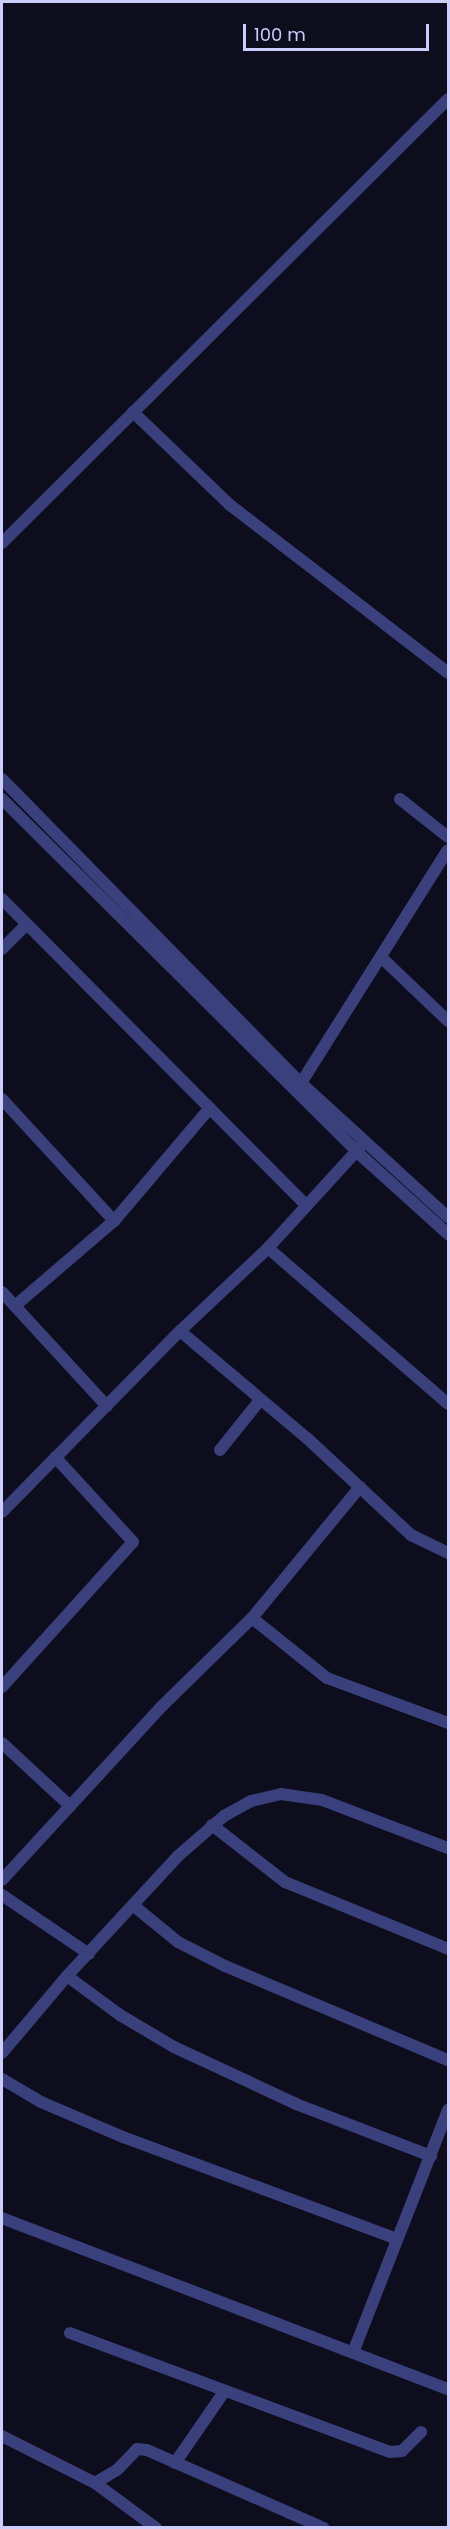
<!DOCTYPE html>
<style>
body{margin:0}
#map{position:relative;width:450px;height:2529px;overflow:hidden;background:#0d0d1e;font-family:Poppins,sans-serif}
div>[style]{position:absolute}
.minor>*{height:12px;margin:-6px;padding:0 6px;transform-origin:6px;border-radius:6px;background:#39407b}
.tertiary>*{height:12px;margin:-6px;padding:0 6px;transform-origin:6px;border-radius:6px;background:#39407b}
span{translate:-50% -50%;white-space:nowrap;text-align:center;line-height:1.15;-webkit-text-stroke:6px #0d0d1e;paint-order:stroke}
.frame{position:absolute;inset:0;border:3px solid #cccdfd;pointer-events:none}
.scale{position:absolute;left:243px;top:24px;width:186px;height:27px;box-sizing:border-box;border:3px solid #cccdfd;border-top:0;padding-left:8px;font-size:18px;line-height:21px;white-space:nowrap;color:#cccdfd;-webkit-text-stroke:4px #0d0d1e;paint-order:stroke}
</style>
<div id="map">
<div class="minor">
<div style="left:133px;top:412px;width:134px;rotate:43.8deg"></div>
<div style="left:230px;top:505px;width:275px;rotate:37.6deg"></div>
<div style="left:2px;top:543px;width:629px;rotate:-44.87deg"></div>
<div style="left:400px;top:799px;width:61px;rotate:38.4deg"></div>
<div style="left:2px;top:899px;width:431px;rotate:45.2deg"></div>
<div style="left:2px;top:949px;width:35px;rotate:-45deg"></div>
<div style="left:381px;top:957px;width:93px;rotate:43.7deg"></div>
<div style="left:301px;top:1083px;width:275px;rotate:-57.8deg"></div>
<div style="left:2px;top:1099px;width:166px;rotate:47.4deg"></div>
<div style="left:268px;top:1248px;width:238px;rotate:40.9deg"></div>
<div style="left:2px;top:1292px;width:155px;rotate:47.4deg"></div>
<div style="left:16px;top:1305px;width:129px;rotate:-40.6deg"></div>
<div style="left:114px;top:1221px;width:148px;rotate:-49.7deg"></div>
<div style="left:180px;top:1331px;width:167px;rotate:40.2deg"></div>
<div style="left:308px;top:1439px;width:141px;rotate:43deg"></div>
<div style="left:411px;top:1535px;width:41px;rotate:25.9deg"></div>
<div style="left:220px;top:1450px;width:64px;rotate:-51.3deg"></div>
<div style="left:2px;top:1512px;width:254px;rotate:-45.5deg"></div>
<div style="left:180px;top:1331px;width:121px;rotate:-43.3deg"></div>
<div style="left:268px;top:1248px;width:141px;rotate:-47.6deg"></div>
<div style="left:252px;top:1618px;width:96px;rotate:38.7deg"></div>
<div style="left:327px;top:1678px;width:129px;rotate:20.4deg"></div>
<div style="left:2px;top:1687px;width:195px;rotate:-47.9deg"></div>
<div style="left:133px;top:1542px;width:115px;rotate:-132.5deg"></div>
<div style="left:2px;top:1743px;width:93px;rotate:42.8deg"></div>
<div style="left:212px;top:1825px;width:93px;rotate:38deg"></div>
<div style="left:285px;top:1882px;width:176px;rotate:22.3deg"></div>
<div style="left:2px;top:1880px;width:232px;rotate:-47.4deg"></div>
<div style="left:159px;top:1709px;width:130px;rotate:-44.4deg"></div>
<div style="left:252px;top:1618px;width:170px;rotate:-50.5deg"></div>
<div style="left:2px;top:1895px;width:105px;rotate:34.1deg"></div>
<div style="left:134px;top:1906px;width:57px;rotate:39.3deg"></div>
<div style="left:178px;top:1942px;width:53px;rotate:27.1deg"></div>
<div style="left:225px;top:1966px;width:242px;rotate:22.9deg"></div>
<div style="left:67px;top:1976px;width:66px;rotate:36.3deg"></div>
<div style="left:120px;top:2015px;width:63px;rotate:30.7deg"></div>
<div style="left:174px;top:2047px;width:135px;rotate:25deg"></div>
<div style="left:296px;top:2104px;width:145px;rotate:21.1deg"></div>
<div style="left:2px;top:2053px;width:101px;rotate:-49.8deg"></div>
<div style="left:67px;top:1976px;width:163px;rotate:-47.2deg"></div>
<div style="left:178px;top:1856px;width:61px;rotate:-41deg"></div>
<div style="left:224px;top:1816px;width:31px;rotate:-29deg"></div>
<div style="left:251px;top:1801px;width:31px;rotate:-13deg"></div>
<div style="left:281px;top:1794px;width:41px;rotate:8.3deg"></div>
<div style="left:322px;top:1800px;width:135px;rotate:20.9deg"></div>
<div style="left:2px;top:2079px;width:45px;rotate:30.5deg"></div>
<div style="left:41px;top:2102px;width:89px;rotate:23.1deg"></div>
<div style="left:123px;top:2137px;width:292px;rotate:20.4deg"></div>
<div style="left:2px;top:2218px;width:478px;rotate:21deg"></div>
<div style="left:70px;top:2333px;width:341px;rotate:20.4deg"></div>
<div style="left:390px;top:2452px;width:12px;rotate:-5deg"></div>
<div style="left:402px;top:2451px;width:27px;rotate:-45deg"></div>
<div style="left:354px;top:2350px;width:258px;rotate:-68.6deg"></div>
<div style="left:2px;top:2436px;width:104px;rotate:26.8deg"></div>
<div style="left:95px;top:2483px;width:76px;rotate:36.4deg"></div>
<div style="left:175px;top:2463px;width:86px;rotate:-55.4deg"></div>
<div style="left:95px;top:2483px;width:26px;rotate:-31deg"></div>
<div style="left:117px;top:2470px;width:29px;rotate:-46deg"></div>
<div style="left:137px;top:2449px;width:10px;rotate:6deg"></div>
<div style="left:147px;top:2450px;width:193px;rotate:23.8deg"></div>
</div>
<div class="tertiary">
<div style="left:2px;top:779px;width:426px;rotate:45.5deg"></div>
<div style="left:301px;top:1083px;width:199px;rotate:42.4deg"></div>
<div style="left:2px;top:799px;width:499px;rotate:44.8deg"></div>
<div style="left:356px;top:1151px;width:124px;rotate:42.1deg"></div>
</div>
<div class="frame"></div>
<div class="scale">100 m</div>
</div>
